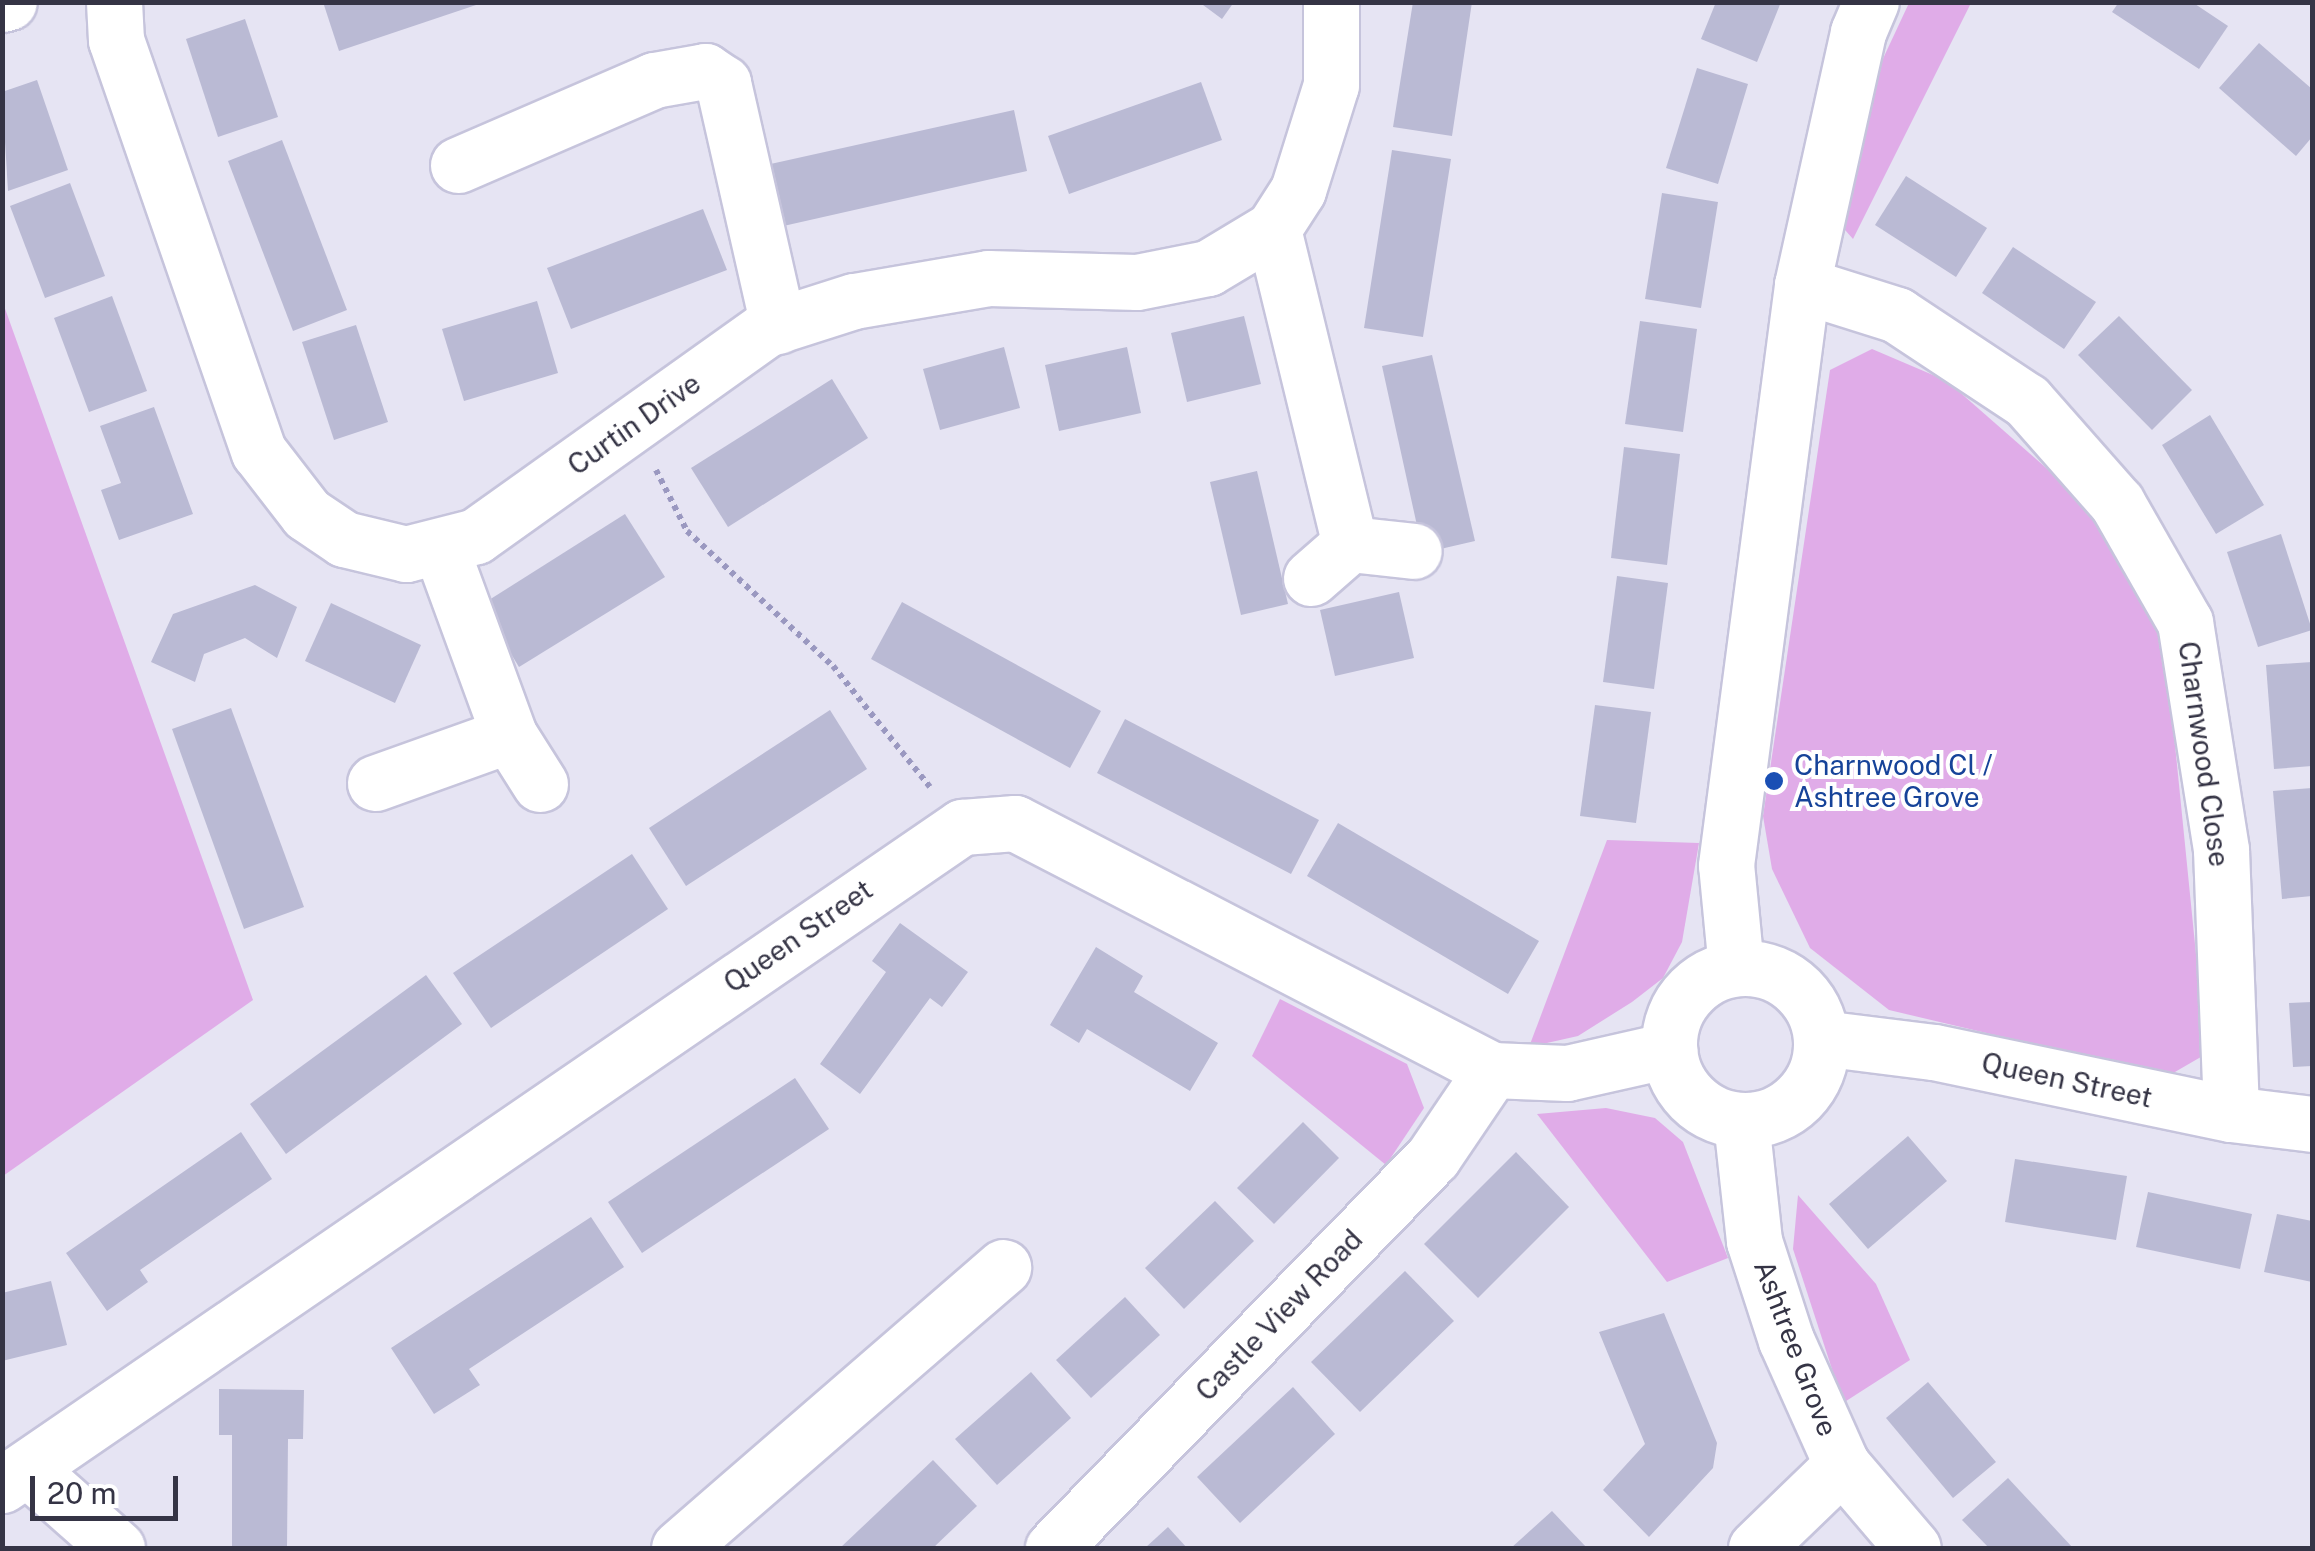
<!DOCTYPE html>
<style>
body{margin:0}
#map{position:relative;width:2315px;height:1551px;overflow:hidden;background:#e6e4f3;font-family:"Public Sans",sans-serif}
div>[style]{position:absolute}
.green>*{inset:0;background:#e0ace8}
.building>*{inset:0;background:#babad4}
.path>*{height:6px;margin-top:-3px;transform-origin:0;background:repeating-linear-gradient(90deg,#9a98c0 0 5px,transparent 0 10px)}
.roads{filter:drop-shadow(2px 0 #c6c4dc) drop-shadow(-2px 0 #c6c4dc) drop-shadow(0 2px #c6c4dc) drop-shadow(0 -2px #c6c4dc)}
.minor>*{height:55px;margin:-27.5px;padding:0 27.5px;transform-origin:27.5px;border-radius:27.5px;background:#fff}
.minor>.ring{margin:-27.5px;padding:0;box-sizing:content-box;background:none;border:55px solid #fff;border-radius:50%}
.dots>*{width:28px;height:28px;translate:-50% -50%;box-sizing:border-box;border:5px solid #fff;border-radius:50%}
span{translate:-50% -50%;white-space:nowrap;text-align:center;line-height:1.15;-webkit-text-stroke:8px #fff;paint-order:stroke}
.street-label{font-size:28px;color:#353445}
.transit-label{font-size:28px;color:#164399}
.left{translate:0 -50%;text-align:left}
.frame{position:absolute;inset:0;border:5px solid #353445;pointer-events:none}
.scale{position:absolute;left:30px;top:1476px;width:148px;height:45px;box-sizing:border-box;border:5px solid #353445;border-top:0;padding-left:12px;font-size:30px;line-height:35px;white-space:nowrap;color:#353445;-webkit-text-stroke:8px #fff;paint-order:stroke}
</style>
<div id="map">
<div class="green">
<div style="clip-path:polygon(1909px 3px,1971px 3px,1853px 239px,1838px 222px,1873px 80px)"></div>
<div style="clip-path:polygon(3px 303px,253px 1000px,3px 1176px,2px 1176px)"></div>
<div style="clip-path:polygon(1872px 349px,1947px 381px,2094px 510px,2165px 645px,2206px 1054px,2168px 1076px,1889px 1010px,1810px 948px,1772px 869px,1763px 816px,1830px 370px)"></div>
<div style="clip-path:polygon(1607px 840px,1699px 843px,1682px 942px,1663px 978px,1632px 1002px,1578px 1036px,1529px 1047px)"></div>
<div style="clip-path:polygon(1280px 999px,1407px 1064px,1424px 1108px,1386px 1165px,1252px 1056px)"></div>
<div style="clip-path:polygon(1606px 1108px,1655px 1118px,1683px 1142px,1728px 1258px,1667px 1282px,1537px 1114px)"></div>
<div style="clip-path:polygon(1798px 1195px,1876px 1284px,1910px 1360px,1843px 1403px,1793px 1249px)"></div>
</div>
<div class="building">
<div style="clip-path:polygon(323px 2px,482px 2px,482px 3px,339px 51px)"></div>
<div style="clip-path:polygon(1199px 2px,1234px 2px,1222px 19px)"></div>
<div style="clip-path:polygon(1413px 2px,1472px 2px,1452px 136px,1393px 127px)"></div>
<div style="clip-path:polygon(1716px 2px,1781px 2px,1757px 62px,1701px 39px)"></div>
<div style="clip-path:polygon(2119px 2px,2192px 2px,2228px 26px,2199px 69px,2112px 12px)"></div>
<div style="clip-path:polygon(245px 19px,278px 117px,218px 137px,186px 39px)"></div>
<div style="clip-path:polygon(2259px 43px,2312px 89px,2312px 137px,2296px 156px,2219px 88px)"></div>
<div style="clip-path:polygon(1697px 68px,1748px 84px,1718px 184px,1666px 168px)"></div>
<div style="clip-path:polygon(37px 80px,68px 170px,8px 191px,2px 92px)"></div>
<div style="clip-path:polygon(1201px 82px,1222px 140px,1069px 194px,1048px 136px)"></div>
<div style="clip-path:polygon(1014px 110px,1027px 171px,779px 227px,766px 165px)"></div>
<div style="clip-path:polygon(282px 140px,347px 310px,293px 331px,228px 161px)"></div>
<div style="clip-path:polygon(1392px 150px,1451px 159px,1423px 337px,1364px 328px)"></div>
<div style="clip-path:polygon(1906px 176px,1987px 228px,1956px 277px,1875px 225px)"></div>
<div style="clip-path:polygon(70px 183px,105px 276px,45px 298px,10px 206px)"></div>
<div style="clip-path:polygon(1662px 193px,1718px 202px,1701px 308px,1645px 299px)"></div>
<div style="clip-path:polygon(703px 209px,727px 270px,571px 329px,547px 268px)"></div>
<div style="clip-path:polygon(2013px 247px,2096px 302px,2064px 349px,1982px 293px)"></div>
<div style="clip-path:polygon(112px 296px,147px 391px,89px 412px,54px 318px)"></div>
<div style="clip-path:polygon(537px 301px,558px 373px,464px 401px,442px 329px)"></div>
<div style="clip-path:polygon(1244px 316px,1261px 384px,1187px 402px,1171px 333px)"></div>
<div style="clip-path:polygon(2119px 316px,2192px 390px,2152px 430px,2078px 355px)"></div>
<div style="clip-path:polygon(1640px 321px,1697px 329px,1683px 432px,1625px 424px)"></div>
<div style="clip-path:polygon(356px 325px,388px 422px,334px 440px,302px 342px)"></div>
<div style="clip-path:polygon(1004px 347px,1020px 408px,940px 430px,923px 369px)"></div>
<div style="clip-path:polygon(1127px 347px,1141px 413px,1059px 431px,1045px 365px)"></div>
<div style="clip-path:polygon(1432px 355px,1475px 541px,1423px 553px,1382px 366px)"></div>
<div style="clip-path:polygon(832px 379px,868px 438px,728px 527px,691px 468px)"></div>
<div style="clip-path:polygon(154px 407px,193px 514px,119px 540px,101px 490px,121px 483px,100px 426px)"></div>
<div style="clip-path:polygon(2210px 415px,2264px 505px,2216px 534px,2162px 445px)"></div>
<div style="clip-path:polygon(1624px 447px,1680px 454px,1667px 565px,1611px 558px)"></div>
<div style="clip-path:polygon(1257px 471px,1288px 604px,1241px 615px,1210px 482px)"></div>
<div style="clip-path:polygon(625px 514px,665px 577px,519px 667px,481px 605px)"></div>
<div style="clip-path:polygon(2281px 534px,2312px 630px,2258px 647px,2227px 552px)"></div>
<div style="clip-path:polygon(1617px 576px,1668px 583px,1654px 689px,1603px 682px)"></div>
<div style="clip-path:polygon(255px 585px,297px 607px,277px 658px,245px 638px,204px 654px,195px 682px,151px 662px,173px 614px)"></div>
<div style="clip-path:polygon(1399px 592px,1414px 658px,1335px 676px,1320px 610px)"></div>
<div style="clip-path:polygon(902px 602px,1101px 711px,1070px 768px,871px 659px)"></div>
<div style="clip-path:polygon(331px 603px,421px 645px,395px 703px,305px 661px)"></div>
<div style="clip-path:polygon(2312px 662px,2312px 766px,2274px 769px,2266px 665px)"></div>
<div style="clip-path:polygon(1595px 705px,1651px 712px,1636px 823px,1580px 816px)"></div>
<div style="clip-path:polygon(231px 708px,304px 907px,244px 929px,172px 729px)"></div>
<div style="clip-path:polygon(830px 710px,867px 769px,686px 886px,649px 828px)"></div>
<div style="clip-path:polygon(1125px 719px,1319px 820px,1291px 874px,1097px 773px)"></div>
<div style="clip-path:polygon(2312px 788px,2312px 896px,2282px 899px,2273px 791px)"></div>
<div style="clip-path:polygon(1338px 823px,1539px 941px,1508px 994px,1307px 876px)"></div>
<div style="clip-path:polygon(632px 854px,668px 909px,491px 1028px,453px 973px)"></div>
<div style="clip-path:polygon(900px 923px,968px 972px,942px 1007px,930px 998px,860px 1094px,820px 1064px,886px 972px,872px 961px)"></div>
<div style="clip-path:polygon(1096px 947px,1143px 976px,1134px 992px,1218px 1043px,1190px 1091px,1087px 1029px,1079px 1043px,1050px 1025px)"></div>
<div style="clip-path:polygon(426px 975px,462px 1024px,286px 1154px,250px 1104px)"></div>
<div style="clip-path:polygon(2312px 1002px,2312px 1066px,2293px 1067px,2289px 1003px)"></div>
<div style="clip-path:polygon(795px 1078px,829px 1129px,642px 1253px,608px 1202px)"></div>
<div style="clip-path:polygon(1303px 1122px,1339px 1158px,1274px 1224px,1237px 1188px)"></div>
<div style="clip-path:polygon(241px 1132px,272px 1179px,140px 1270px,148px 1282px,107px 1311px,66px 1253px)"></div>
<div style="clip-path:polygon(1908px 1136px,1947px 1181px,1868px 1249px,1829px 1204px)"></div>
<div style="clip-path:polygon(1516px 1152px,1569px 1207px,1478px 1298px,1424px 1244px)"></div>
<div style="clip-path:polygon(2015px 1159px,2127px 1176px,2116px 1240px,2005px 1222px)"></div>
<div style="clip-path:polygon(2148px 1192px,2252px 1214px,2240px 1269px,2136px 1247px)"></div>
<div style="clip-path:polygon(1215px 1201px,1254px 1241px,1184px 1309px,1145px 1268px)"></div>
<div style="clip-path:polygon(2277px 1214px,2312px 1221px,2312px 1282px,2264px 1272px)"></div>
<div style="clip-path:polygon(591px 1217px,624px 1267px,469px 1369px,480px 1385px,434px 1414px,391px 1348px)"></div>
<div style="clip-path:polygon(1405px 1271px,1454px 1321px,1360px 1412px,1311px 1362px)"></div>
<div style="clip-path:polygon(51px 1281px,67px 1345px,2px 1361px,2px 1293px)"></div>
<div style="clip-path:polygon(1125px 1297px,1160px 1335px,1091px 1398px,1056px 1360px)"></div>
<div style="clip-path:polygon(1664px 1313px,1717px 1443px,1713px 1468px,1649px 1537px,1603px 1490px,1645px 1444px,1599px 1332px)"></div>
<div style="clip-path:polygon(1031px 1372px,1071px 1418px,997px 1485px,955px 1439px)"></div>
<div style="clip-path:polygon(1928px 1382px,1996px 1462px,1953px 1498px,1886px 1418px)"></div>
<div style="clip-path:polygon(1293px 1387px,1335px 1434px,1240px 1523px,1197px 1477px)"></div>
<div style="clip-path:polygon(219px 1389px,304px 1390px,303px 1439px,288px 1439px,287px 1548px,232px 1548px,232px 1435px,219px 1435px)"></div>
<div style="clip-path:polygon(933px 1460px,977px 1506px,933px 1548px,840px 1548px)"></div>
<div style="clip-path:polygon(2008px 1478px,2073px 1548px,1989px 1548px,1962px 1520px)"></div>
<div style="clip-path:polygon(1552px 1511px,1587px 1548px,1511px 1548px)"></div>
<div style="clip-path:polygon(1168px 1527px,1187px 1548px,1145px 1548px)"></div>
</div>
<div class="path">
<div style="left:656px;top:470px;width:68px;rotate:63.1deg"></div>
<div style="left:687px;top:531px;width:199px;rotate:42.8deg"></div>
<div style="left:833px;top:666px;width:155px;rotate:51.3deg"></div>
</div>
<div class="roads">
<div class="minor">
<div style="left:114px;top:2px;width:38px;rotate:87deg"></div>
<div style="left:116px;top:40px;width:436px;rotate:70.9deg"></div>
<div style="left:259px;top:452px;width:78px;rotate:52.3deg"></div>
<div style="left:307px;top:514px;width:45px;rotate:34deg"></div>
<div style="left:344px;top:539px;width:64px;rotate:13.6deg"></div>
<div style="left:406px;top:554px;width:72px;rotate:-14.4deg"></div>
<div style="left:476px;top:536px;width:356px;rotate:-35.5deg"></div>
<div style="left:766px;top:329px;width:92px;rotate:-17.7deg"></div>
<div style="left:854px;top:301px;width:136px;rotate:-9.7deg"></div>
<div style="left:988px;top:278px;width:149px;rotate:1.5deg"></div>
<div style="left:1137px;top:282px;width:72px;rotate:-11.2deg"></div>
<div style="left:1208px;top:268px;width:76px;rotate:-31deg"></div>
<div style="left:1273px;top:229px;width:46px;rotate:-57.3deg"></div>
<div style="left:1298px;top:190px;width:110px;rotate:-72.6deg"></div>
<div style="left:1331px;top:85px;width:83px;rotate:-90deg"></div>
<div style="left:2px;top:4px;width:7px;rotate:-16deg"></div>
<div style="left:458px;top:165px;width:214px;rotate:-23.4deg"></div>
<div style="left:654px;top:80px;width:52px;rotate:-10deg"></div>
<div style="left:705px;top:71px;width:22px;rotate:34deg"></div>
<div style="left:723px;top:83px;width:249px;rotate:77.2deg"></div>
<div style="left:1273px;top:229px;width:324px;rotate:76.3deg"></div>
<div style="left:1802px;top:285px;width:100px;rotate:17.5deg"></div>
<div style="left:1897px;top:315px;width:156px;rotate:33.5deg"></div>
<div style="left:2027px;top:401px;width:136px;rotate:48.6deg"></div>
<div style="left:2117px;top:503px;width:137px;rotate:60.3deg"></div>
<div style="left:2185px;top:622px;width:231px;rotate:81deg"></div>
<div style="left:2221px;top:850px;width:264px;rotate:87.8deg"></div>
<div style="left:440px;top:546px;width:201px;rotate:69.9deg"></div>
<div style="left:509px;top:735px;width:58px;rotate:57.7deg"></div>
<div style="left:1311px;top:578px;width:52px;rotate:-41.1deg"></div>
<div style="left:1350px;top:544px;width:64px;rotate:6.2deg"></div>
<div style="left:375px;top:783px;width:142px;rotate:-19.7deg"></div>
<div class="ring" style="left:1669px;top:968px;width:97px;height:97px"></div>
<div style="left:1736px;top:968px;width:103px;rotate:-95.5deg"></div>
<div style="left:1726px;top:865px;width:585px;rotate:-82.53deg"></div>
<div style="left:1802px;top:285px;width:259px;rotate:-77.5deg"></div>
<div style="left:1858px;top:32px;width:33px;rotate:-67deg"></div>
<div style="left:1821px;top:1038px;width:114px;rotate:7.1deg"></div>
<div style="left:1934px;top:1052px;width:303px;rotate:11.8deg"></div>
<div style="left:2231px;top:1114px;width:82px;rotate:7deg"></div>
<div style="left:1741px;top:1121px;width:121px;rotate:83.8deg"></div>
<div style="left:1754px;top:1241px;width:104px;rotate:72.1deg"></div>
<div style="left:1786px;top:1340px;width:137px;rotate:65.9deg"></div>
<div style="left:1842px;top:1465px;width:109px;rotate:49.5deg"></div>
<div style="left:30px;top:1471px;width:116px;rotate:41.5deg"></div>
<div style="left:2px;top:1485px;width:1164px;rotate:-34.43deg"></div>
<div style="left:962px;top:827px;width:53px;rotate:-4.3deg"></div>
<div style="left:1015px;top:823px;width:537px;rotate:27.38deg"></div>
<div style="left:1492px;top:1070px;width:75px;rotate:2.3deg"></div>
<div style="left:1567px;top:1073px;width:105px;rotate:-12.7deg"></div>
<div style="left:679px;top:1548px;width:429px;rotate:-40.9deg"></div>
<div style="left:1053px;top:1548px;width:545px;rotate:-45.82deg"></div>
<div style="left:1433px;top:1157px;width:105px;rotate:-55.9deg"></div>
<div style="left:1756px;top:1548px;width:120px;rotate:-44deg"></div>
</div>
</div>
<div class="dots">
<div style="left:1774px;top:781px;background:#1a4fb4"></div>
</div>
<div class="street-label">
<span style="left:634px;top:424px;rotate:-35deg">Curtin Drive</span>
<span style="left:2204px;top:754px;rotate:82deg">Charnwood Close</span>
<span style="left:798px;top:936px;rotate:-35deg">Queen Street</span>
<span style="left:2067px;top:1080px;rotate:12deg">Queen Street</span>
<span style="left:1279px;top:1315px;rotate:-46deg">Castle View Road</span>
<span style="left:1796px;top:1348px;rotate:69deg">Ashtree Grove</span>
</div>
<div class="transit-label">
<span class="left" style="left:1794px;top:781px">Charnwood Cl /<br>Ashtree Grove</span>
</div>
<div class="frame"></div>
<div class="scale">20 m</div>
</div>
